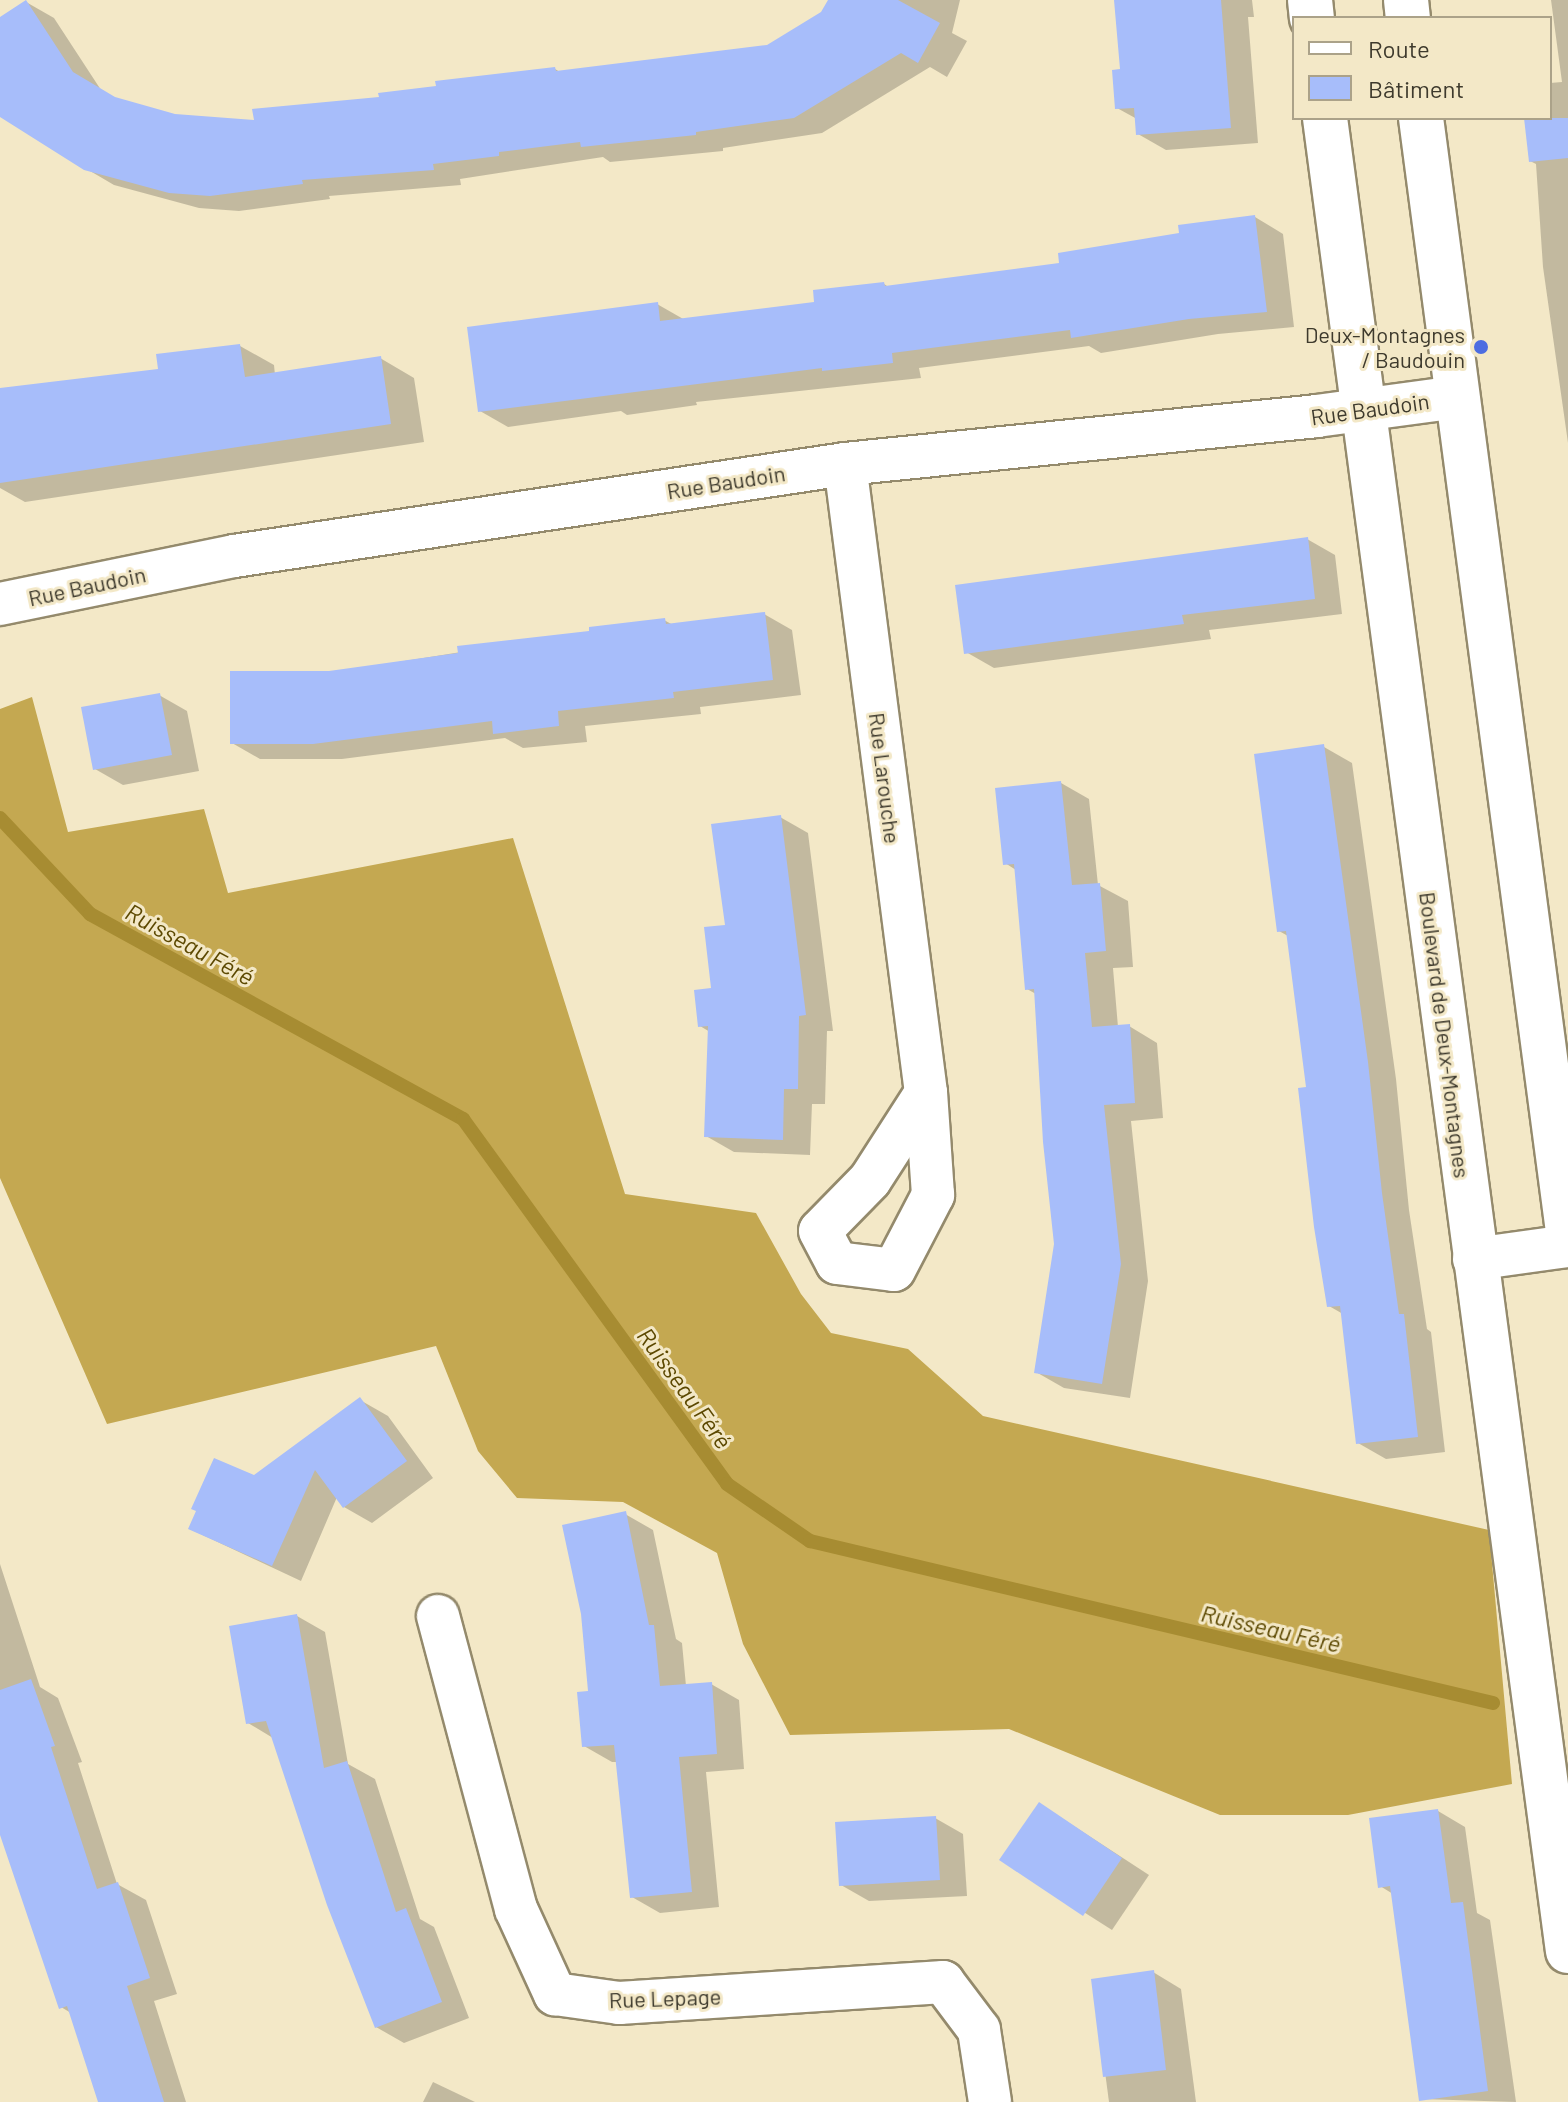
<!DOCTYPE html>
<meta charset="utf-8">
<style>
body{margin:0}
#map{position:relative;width:1568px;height:2102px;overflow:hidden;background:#f3e8c7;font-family:Barlow,sans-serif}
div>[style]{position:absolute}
.forest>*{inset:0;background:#c4a851}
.shadow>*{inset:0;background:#0003}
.stream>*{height:14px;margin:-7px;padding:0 7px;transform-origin:7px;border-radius:7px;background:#a78c32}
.building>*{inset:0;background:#a7bdfa}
.roads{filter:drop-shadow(2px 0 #948a6c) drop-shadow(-2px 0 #948a6c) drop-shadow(0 2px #948a6c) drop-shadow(0 -2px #948a6c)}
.street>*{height:42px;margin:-21px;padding:0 21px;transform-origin:21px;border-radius:21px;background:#fff}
.secondary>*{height:44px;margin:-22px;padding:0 22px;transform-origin:22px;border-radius:22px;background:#fff}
.dots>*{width:22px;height:22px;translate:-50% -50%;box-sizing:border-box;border:4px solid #f3e8c7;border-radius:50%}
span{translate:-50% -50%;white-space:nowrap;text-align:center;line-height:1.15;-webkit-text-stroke:6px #f3e8c7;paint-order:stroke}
.poi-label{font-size:22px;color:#3e3a2d}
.right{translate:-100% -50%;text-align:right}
.street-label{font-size:22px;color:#3e3a2d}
.water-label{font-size:24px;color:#5c4800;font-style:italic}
.legend{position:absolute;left:1292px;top:16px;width:260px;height:104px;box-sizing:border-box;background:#f3e8c7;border:2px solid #aba289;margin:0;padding:10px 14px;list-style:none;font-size:24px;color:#3e3a2d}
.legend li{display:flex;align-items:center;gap:16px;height:40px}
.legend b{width:40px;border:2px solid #aba289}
</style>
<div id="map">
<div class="forest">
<div style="clip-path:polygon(32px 697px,68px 832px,204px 809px,228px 893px,513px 838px,625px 1194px,756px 1213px,801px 1294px,831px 1333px,908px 1349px,983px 1416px,1489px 1530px,1512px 1784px,1348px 1815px,1220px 1815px,1009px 1729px,790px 1735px,743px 1644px,717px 1553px,623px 1502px,517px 1498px,478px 1451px,436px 1346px,107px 1424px,0 1178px,0 709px)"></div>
</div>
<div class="shadow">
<div style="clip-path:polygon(830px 0,960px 0,952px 33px,967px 41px,947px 77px,930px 67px,822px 133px,723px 148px,723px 151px,610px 162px,603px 157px,460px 179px,461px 185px,329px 196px,330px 199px,239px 211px,199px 208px,114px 185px,85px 168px,0 99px,0 20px,26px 2px,54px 18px,101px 90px,118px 100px,174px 116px,256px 122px,555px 69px,560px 72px,767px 47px,822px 14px)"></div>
<div style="clip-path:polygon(1116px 0,1252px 0,1254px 17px,1248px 17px,1258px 143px,1166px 150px,1138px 134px,1137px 119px,1117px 108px,1122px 71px)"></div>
<div style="clip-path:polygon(1551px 0,1568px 0,1568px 443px,1543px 267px,1536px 164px,1530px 161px,1526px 118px,1550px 118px,1550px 83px,1562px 82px)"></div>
<div style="clip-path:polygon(1255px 217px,1283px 234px,1294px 327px,1218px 334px,1101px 353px,1089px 346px,919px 368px,921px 378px,696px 402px,697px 405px,627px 415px,621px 411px,508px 427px,480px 411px,657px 304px,685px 320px,816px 304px,884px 284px,890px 288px,1061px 265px)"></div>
<div style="clip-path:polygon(240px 346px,274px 365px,275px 375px,380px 358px,414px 378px,424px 442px,25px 502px,0 488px,0 390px,160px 370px)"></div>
<div style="clip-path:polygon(1307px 539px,1335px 555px,1342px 614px,1209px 630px,1211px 639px,994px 668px,966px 652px)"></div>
<div style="clip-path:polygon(764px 614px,792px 630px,801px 695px,700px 707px,701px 714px,585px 726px,587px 742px,523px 748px,505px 738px,342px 759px,260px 759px,232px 743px,329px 673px,664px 620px,673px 625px)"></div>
<div style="clip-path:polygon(159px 695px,187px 711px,199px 771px,123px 785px,95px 769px)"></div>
<div style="clip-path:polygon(1324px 747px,1352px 763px,1396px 1079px,1409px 1210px,1427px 1329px,1431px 1332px,1445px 1452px,1386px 1459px,1358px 1443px,1343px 1314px,1329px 1306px,1308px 1089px,1288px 936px,1279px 931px)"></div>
<div style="clip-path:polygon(1061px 783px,1089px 799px,1098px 885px,1128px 901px,1133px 967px,1113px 968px,1118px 1027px,1129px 1026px,1157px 1043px,1163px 1118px,1131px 1121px,1148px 1281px,1130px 1398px,1064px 1388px,1036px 1372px,1056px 1244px,1036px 994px,1027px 989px,1016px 870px,1005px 863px)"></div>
<div style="clip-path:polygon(780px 817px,808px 833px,833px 1031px,827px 1031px,825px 1104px,812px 1104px,810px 1155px,734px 1152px,706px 1136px,710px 1032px,700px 1026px,713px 990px,727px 927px)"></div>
<div style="clip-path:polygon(360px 1400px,388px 1416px,433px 1478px,372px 1523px,344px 1507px,337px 1497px,301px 1581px,190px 1529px)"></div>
<div style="clip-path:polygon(625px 1514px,653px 1530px,676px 1639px,682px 1643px,686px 1686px,711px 1684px,739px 1700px,744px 1769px,706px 1772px,719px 1907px,660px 1913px,632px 1897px,618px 1762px,612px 1762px,584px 1746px)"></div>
<div style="clip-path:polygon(0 1564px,40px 1687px,58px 1698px,82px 1762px,78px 1763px,117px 1884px,146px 1900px,177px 1994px,154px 2001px,186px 2102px,100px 2102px,71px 2013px,61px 2007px,0 1827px)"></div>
<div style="clip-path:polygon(297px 1616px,325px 1632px,348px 1764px,375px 1779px,420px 1919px,434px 1927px,469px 2018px,404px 2043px,376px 2027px,273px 1738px,248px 1723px)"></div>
<div style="clip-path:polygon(1040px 1804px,1149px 1875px,1112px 1930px,1002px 1860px)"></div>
<div style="clip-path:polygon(1438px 1811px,1465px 1827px,1477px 1913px,1490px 1920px,1516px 2102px,1421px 2099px,1393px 1894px,1380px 1886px)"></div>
<div style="clip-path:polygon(935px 1818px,963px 1834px,967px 1896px,869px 1901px,841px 1885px)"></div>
<div style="clip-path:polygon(1153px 1972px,1181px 1989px,1196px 2102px,1109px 2102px,1093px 1981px)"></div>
<div style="clip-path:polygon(433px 2082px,475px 2102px,423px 2102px)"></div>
</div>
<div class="stream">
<div style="left:0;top:818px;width:132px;rotate:46.8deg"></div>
<div style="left:90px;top:914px;width:426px;rotate:28.8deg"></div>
<div style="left:463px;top:1119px;width:450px;rotate:54.1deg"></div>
<div style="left:727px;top:1484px;width:101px;rotate:34.5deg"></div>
<div style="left:810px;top:1541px;width:702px;rotate:13.34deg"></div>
</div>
<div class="building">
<div style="clip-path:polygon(26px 0,73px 72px,115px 97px,175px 114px,254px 120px,252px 109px,379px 97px,378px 93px,436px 86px,435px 81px,555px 67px,556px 71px,767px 45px,821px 12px,828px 0,898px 0,940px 23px,918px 63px,901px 53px,794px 118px,696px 132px,696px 135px,581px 147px,580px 142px,499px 152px,499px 156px,433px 164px,434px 170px,302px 180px,303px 184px,210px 196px,169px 193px,84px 170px,0 117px,0 17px)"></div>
<div style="clip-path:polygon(1114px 0,1221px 0,1231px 128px,1136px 135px,1134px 108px,1115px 109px,1112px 70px,1120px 69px)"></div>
<div style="clip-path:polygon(1524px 118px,1568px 118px,1568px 158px,1529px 162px)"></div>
<div style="clip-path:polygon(1255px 215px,1267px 312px,1189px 319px,1071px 338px,1070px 330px,892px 353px,893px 363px,822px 371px,822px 368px,478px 412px,467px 327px,658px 302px,660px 321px,814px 302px,813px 290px,884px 282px,885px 286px,1059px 263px,1058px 253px,1179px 233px,1178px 225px)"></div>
<div style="clip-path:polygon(240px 344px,245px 377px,381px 356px,391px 424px,0 483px,0 388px,158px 369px,156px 354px)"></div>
<div style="clip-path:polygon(1308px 537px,1315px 599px,1182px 615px,1184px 624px,964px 654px,955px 585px)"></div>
<div style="clip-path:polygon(765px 612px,773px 680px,673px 692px,674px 698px,558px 711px,559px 726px,493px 734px,492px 721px,313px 744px,230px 744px,230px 671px,329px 671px,458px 653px,457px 646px,589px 631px,589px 627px,665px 618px,666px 624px)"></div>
<div style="clip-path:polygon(160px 693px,172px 755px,93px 770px,81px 707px)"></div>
<div style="clip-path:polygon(1324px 744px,1368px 1062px,1382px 1193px,1399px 1314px,1404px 1314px,1418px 1437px,1356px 1444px,1340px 1306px,1327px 1307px,1314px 1227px,1298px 1088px,1306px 1087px,1286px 931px,1277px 932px,1254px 754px)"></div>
<div style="clip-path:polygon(1061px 781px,1072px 885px,1100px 883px,1106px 951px,1085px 953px,1092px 1027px,1130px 1024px,1135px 1103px,1104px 1105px,1121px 1264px,1102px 1384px,1034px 1373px,1054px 1244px,1043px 1142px,1034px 989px,1025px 990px,1014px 864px,1003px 865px,995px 788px)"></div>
<div style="clip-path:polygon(781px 815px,806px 1015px,799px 1016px,798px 1089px,784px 1089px,783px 1140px,704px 1137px,708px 1026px,698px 1027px,694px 990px,711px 988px,704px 927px,725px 925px,711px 824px)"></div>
<div style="clip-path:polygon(360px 1397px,407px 1461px,343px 1508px,315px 1470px,272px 1566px,188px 1529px,196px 1511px,191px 1509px,214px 1458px,254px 1475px)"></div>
<div style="clip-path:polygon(626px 1511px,649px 1625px,654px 1625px,660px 1686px,712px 1682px,717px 1754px,679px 1757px,692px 1892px,630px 1898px,614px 1745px,582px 1747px,577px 1692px,588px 1691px,581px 1614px,562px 1525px)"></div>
<div style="clip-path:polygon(297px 1614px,324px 1768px,347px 1761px,396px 1912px,406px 1908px,442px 2002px,375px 2028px,327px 1905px,266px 1721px,246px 1724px,229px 1626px)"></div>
<div style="clip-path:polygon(31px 1679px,55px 1746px,51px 1747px,97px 1889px,118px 1882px,150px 1978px,127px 1986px,164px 2102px,98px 2102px,67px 2006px,59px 2009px,0 1835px,0 1690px)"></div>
<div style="clip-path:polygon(1039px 1802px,1122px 1858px,1083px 1916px,999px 1860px)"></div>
<div style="clip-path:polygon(1438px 1809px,1451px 1903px,1463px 1902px,1488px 2091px,1419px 2101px,1390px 1886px,1378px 1888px,1369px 1818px)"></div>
<div style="clip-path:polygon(936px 1816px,940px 1880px,839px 1886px,835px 1822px)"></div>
<div style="clip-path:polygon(1154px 1970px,1166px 2070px,1103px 2077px,1091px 1979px)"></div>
</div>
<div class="roads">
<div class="street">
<div style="left:845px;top:464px;width:634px;rotate:82.66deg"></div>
<div style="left:926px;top:1093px;width:103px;rotate:122.8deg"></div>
<div style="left:870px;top:1180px;width:71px;rotate:134.4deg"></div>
<div style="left:820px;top:1231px;width:36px;rotate:62deg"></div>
<div style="left:837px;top:1263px;width:57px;rotate:7deg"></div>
<div style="left:894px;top:1270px;width:85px;rotate:-62.5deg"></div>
<div style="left:933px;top:1195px;width:102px;rotate:-93.9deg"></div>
<div style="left:0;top:604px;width:239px;rotate:-11.6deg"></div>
<div style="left:234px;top:556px;width:618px;rotate:-8.56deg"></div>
<div style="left:845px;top:464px;width:474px;rotate:-5.8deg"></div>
<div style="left:1317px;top:416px;width:142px;rotate:-7.7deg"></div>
<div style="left:1474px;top:1259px;width:95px;rotate:-7.9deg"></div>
<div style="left:438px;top:1616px;width:303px;rotate:75.1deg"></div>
<div style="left:516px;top:1909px;width:94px;rotate:65.4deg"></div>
<div style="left:555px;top:1994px;width:65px;rotate:8deg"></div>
<div style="left:619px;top:2003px;width:325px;rotate:-3.7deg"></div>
<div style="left:943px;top:1982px;width:60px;rotate:53.1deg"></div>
<div style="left:979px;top:2030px;width:73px;rotate:81.3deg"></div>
</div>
<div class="secondary">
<div style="left:1310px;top:0;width:18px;rotate:84deg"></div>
<div style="left:1406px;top:0;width:18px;rotate:84deg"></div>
<div style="left:1325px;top:118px;width:1849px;rotate:82.45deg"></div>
<div style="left:1421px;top:118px;width:1123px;rotate:82.48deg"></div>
</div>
</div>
<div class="dots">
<div style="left:1481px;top:347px;background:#4d6de1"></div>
</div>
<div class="poi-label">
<span class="right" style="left:1465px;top:347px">Deux-Montagnes<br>/ Baudouin</span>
</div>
<div class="street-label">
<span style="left:1370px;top:409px;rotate:-8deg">Rue Baudoin</span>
<span style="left:726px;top:482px;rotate:-9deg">Rue Baudoin</span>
<span style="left:87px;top:586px;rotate:-12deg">Rue Baudoin</span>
<span style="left:885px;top:778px;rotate:83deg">Rue Larouche</span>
<span style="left:1445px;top:1035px;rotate:83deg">Boulevard de Deux-Montagnes</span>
<span style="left:665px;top:1998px;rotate:-2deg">Rue Lepage</span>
</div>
<div class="water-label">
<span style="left:190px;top:944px;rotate:29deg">Ruisseau Féré</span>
<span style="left:685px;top:1388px;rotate:54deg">Ruisseau Féré</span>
<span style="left:1271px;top:1628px;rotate:13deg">Ruisseau Féré</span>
</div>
<ul class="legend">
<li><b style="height:10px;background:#fff"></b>Route</li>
<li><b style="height:22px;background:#a7bdfa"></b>Bâtiment</li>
</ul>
</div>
